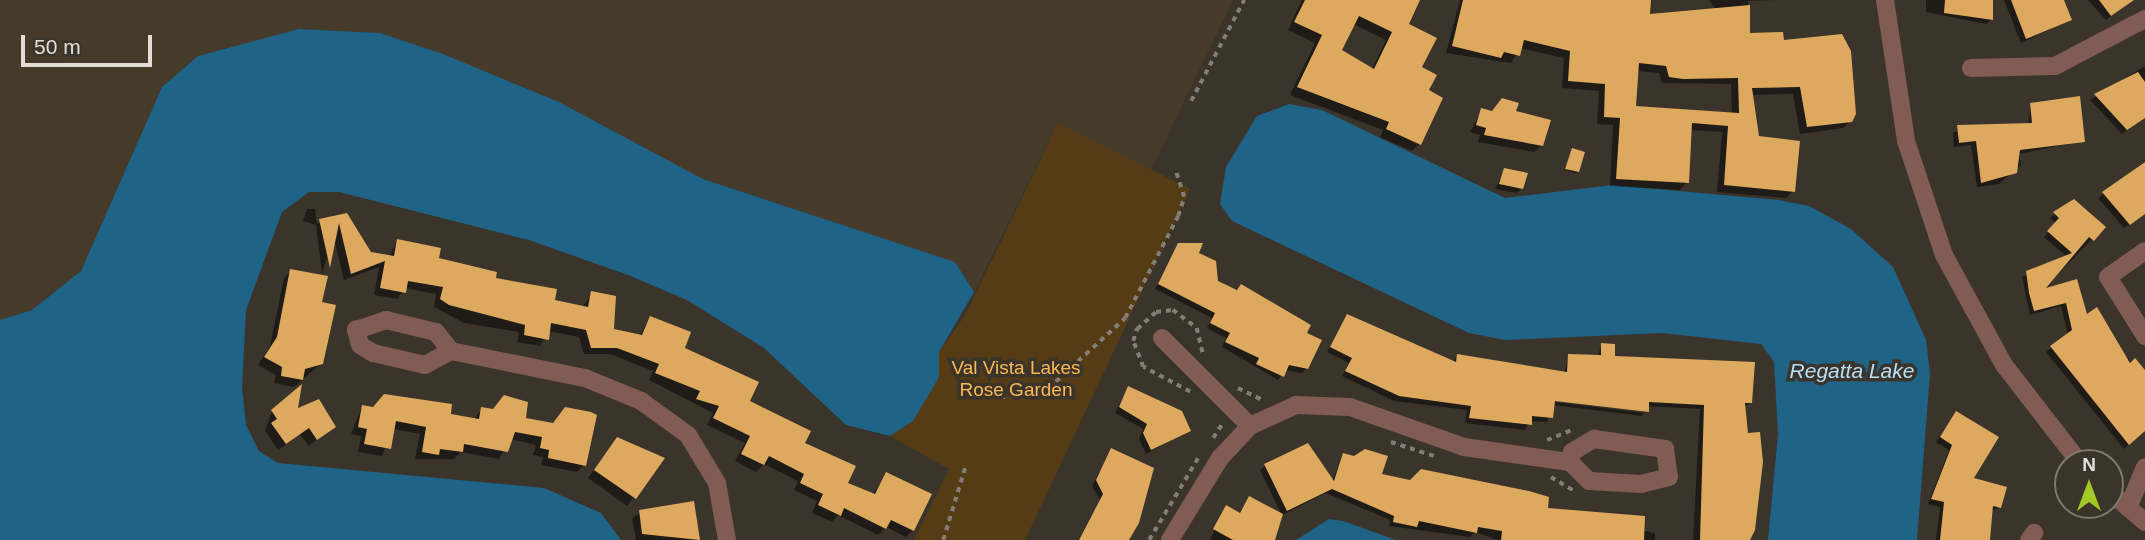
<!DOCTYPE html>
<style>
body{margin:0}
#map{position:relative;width:2145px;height:540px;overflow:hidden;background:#3b342b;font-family:Arial,sans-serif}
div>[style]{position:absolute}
.built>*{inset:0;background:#463a2b}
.green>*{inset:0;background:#563c15}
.water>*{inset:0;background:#1f6387}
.shadow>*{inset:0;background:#0007}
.building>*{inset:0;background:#dca95f}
.path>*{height:3.5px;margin-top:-1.75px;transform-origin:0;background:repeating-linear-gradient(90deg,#847e76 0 5px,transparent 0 10px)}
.minor>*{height:18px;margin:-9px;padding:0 9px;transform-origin:9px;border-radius:9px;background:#805c54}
span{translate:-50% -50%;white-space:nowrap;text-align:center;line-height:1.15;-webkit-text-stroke:7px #3b342b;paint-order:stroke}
.park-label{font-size:19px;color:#fbb852}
.water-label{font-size:21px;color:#b6dff9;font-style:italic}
.north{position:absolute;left:2054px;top:449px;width:70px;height:70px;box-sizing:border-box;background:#3b342b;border:2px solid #7e7870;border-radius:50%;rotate:0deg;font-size:19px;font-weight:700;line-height:28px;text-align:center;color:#e2ddd7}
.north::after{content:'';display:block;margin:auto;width:24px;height:32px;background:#a4c825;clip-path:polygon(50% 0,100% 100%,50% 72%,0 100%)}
.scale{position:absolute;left:21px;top:35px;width:131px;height:32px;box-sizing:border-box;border:4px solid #e2ddd7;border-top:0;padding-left:9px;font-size:21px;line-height:24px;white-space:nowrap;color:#e2ddd7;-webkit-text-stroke:5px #3b342b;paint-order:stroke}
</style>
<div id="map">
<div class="built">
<div style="clip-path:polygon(0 0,1233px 0,1151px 170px,1058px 123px,974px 292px,955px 262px,703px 179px,559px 102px,443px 54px,380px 33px,299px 29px,198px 56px,162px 87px,81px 271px,32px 310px,0 320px)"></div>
</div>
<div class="green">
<div style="clip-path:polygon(1058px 123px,1190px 189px,1025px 540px,914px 540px,949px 469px,890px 436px,913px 421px,938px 377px,939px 352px,966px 314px)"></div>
</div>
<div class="water">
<div style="clip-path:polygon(299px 29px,380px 33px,443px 54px,559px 102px,703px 179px,955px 262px,974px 292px,939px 352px,939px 377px,913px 421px,890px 436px,846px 425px,764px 348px,687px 300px,628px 275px,529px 240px,339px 192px,309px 192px,282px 212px,246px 310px,242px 388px,246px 425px,259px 451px,278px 463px,544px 488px,601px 513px,621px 540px,0 540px,0 320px,32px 310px,81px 271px,162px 87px,198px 56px)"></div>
<div style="clip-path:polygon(1289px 104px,1322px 110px,1505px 198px,1612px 185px,1779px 200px,1809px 206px,1851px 229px,1893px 267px,1926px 340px,1930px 373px,1917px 540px,1768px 540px,1778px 434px,1774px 362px,1761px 344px,1662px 333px,1505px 340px,1469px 333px,1232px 221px,1220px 204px,1226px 167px,1257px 116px)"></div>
<div style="clip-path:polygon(1329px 519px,1343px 521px,1396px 540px,1296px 540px)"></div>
</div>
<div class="shadow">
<div style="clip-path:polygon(evenodd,1302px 0,1418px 0,1406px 25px,1427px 90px,1419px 144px,1412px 151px,1380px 137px,1383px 130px,1290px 95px,1315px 43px,1288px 30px,1302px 0,1353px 24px,1386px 40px,1372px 69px,1340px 50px,1353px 24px)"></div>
<div style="clip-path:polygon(evenodd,1460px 0,1649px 0,1648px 16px,1716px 10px,1709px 0,1776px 0,1748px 1px,1748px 35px,1782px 42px,1851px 121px,1843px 128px,1800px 134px,1793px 94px,1751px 95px,1758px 138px,1793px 191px,1786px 198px,1717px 192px,1722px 132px,1690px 130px,1687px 182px,1680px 190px,1610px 186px,1613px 125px,1597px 124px,1599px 91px,1562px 88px,1564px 58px,1520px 48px,1511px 63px,1446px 53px,1460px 0,1636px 71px,1659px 73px,1662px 83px,1731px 84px,1732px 114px,1634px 108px,1636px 71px)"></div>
<div style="clip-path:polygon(1926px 0,1988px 0,1991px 20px,1986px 24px,1926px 12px)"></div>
<div style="clip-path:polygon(2004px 0,2060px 0,2070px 20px,2021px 43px)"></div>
<div style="clip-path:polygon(2088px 0,2132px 0,2106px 20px)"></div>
<div style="clip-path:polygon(2145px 66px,2145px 114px,2122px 134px,2090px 100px)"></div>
<div style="clip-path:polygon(2031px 105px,2083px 141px,2019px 154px,2021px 165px,1999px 184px,1977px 187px,1971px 145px,1954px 147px,1953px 132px,2028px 125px)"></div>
<div style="clip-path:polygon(1482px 110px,1514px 112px,1542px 145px,1534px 152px,1478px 142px,1480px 135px,1470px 132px)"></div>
<div style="clip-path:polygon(1571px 152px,1578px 171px,1576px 173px,1564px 170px)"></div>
<div style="clip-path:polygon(2145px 161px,2145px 212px,2124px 228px,2098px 198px)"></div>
<div style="clip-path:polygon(1505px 170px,1522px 188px,1517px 193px,1495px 189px)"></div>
<div style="clip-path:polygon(2074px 201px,2104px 227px,2041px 291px,2076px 281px,2086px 317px,2145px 375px,2145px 429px,2124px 449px,2046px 352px,2068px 335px,2061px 306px,2030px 315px,2022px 277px,2067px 257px,2044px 237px,2056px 223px,2050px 218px)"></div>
<div style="clip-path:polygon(307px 209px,315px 209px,317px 224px,346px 215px,370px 253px,389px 257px,397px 241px,553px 302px,583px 307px,592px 293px,612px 331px,639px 336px,650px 318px,846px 483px,872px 495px,887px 474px,913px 530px,906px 537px,886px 527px,878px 535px,838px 515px,832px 522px,812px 513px,817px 501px,794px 490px,798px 481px,764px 464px,756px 472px,735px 461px,745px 443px,707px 425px,713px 413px,649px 380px,653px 371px,610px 354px,584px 354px,579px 337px,548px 331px,540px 346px,517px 342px,519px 332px,464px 323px,434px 307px,436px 294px,405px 288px,397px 299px,374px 295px,379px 267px,344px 280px,334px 238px,322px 273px,316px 225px,303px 221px)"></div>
<div style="clip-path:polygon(1179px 245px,1197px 254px,1216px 282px,1270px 301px,1267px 307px,1307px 368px,1302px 373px,1285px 370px,1278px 380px,1222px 347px,1226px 338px,1207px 328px,1212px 318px,1155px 289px)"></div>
<div style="clip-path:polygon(291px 271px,322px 363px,294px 387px,274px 383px,276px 375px,258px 365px,270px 346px,284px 278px)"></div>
<div style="clip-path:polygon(evenodd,1348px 316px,1452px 362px,1458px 356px,1564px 373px,1569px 356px,1597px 357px,1602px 345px,1613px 358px,1750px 403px,1744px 407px,1746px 435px,1761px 462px,1750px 540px,1693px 540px,1700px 409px,1647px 406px,1642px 416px,1552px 405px,1547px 422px,1530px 421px,1525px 430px,1465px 423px,1467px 410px,1394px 401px,1342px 376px,1349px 363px,1327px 352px,1348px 316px,1546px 398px,1645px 410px,1645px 413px,1546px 401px,1546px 398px)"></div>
<div style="clip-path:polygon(1129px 388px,1188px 431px,1146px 454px,1139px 439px,1143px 429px,1115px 413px)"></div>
<div style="clip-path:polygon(362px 406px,474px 420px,482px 409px,552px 425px,566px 409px,584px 465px,577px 472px,541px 465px,543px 457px,533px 455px,536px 445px,511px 439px,499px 459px,461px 452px,454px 459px,415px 459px,420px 434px,393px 429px,382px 456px,358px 452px,361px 436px,351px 434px)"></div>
<div style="clip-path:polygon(272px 411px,295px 411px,334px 426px,309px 446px,300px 434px,278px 450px,265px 431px)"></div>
<div style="clip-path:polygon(1956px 413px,1971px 479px,2000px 507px,1991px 511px,1988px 540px,1936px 540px,1940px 507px,1928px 504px,1949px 450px,1936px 442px)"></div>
<div style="clip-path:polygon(618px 439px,662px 459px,627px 506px,588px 478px)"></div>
<div style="clip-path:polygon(1111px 450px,1127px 540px,1078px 540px,1100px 500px,1092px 486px)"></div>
<div style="clip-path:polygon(1344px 455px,1380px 475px,1655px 533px,1655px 540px,1498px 540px,1475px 532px,1470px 537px,1389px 526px,1390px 520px,1326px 493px,1282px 515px,1260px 470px,1265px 466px,1332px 481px)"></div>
<div style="clip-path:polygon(1249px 498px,1272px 540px,1210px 540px,1222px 512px,1226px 507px,1238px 514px)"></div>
<div style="clip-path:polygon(692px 503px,698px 540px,636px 540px,632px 519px,640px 512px)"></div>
</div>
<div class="building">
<div style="clip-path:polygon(evenodd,1305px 0,1420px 0,1409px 24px,1437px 38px,1422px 67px,1437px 75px,1429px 90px,1443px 98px,1421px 145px,1386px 129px,1389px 122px,1297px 87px,1322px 35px,1294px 22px,1305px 0,1359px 16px,1392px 32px,1374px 69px,1342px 50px,1359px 16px)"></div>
<div style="clip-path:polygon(evenodd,1463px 0,1651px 0,1650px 14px,1750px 5px,1750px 33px,1783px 32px,1784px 40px,1842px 34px,1851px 51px,1856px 114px,1852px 122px,1807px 127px,1800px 87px,1752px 88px,1759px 136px,1800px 141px,1795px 192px,1724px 185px,1728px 126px,1692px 123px,1689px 183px,1616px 179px,1620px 118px,1604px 117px,1605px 84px,1568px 81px,1570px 51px,1524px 40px,1520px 56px,1504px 52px,1501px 58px,1452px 46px,1463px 0,1639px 63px,1666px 66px,1669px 77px,1683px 79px,1738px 78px,1739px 113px,1636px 106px,1639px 63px)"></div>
<div style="clip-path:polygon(1945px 0,1993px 0,1993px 20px,1944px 13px)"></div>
<div style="clip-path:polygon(2011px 0,2064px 0,2072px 20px,2026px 39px)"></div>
<div style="clip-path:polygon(2099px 0,2134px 0,2111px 16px)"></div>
<div style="clip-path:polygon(2138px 72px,2145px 82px,2145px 118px,2127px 130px,2094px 94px)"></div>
<div style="clip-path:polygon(2080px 96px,2085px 142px,2020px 150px,2017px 173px,1981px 183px,1976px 141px,1959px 143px,1957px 125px,2032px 123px,2030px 103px)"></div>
<div style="clip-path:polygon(1502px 98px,1519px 103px,1516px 111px,1551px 120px,1543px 146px,1484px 135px,1486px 128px,1476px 125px,1481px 108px,1492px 111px)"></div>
<div style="clip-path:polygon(1572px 148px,1585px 152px,1579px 172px,1565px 169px)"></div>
<div style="clip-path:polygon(2145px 162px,2145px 214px,2130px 225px,2102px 192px)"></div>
<div style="clip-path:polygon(1504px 168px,1528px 173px,1523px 189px,1499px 184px)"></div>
<div style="clip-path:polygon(2074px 199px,2106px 227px,2094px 241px,2089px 237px,2046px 288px,2077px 279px,2087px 314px,2097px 307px,2130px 363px,2135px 358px,2145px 370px,2145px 431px,2129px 445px,2050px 346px,2072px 330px,2066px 303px,2034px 311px,2029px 293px,2026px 271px,2072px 253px,2047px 231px,2059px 218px,2053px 212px)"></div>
<div style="clip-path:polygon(347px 213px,371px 252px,394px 256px,397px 239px,441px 248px,439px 258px,497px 272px,496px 278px,557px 289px,555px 300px,588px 307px,591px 291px,616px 296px,614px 329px,642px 335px,650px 316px,691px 332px,685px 348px,759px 382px,750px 401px,811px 431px,805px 443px,856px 466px,848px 483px,875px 494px,886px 472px,932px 494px,914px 531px,891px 520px,886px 529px,844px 508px,841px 516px,818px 505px,823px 494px,800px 483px,804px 474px,769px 456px,764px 465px,741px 454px,750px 436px,713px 418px,719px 406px,696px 399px,700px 391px,655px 373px,659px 364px,617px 348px,591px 348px,586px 330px,551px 323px,549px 340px,524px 335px,525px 325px,449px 305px,440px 299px,443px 287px,408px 281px,406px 293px,380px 288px,385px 261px,351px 274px,339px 223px,330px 268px,319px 219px)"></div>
<div style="clip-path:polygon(1178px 243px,1203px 243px,1199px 253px,1216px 261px,1218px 281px,1237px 290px,1241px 284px,1311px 325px,1307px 333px,1322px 340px,1308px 369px,1289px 365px,1284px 377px,1256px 364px,1259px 358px,1225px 342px,1230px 333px,1210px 323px,1215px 313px,1158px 284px)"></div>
<div style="clip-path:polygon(290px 269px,328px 276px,322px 302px,336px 305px,323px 364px,305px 369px,303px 380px,281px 376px,282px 367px,264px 357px,277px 337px)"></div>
<div style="clip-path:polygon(1347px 314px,1456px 362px,1457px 354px,1567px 372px,1568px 354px,1601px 355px,1601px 343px,1615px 344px,1615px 356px,1755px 362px,1752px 403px,1745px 403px,1748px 433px,1760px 432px,1763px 462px,1755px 530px,1750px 540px,1700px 540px,1704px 405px,1649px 402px,1649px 412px,1555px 401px,1553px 418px,1532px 416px,1532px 425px,1469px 418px,1471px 406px,1399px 396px,1345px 371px,1352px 358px,1330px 347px)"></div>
<div style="clip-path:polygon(302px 384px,298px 408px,319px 399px,336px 427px,317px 440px,309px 428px,286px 444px,271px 423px,277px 419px,271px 410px)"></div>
<div style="clip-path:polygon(1128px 386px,1182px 411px,1191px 431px,1151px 450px,1143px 433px,1147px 424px,1119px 407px)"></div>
<div style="clip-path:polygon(384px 394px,452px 404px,451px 414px,479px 419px,481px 407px,493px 409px,504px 395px,528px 402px,526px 418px,553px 423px,565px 407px,591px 412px,597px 415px,586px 466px,548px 458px,549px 450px,540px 448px,542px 437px,515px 432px,508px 452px,464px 444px,463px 452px,440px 449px,439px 455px,422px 452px,426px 427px,396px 421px,391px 449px,364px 444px,367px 429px,358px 427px,362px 405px,373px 407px)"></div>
<div style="clip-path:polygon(1956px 411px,1999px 437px,1974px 478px,2007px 487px,2001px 508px,1993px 506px,1990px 540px,1940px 540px,1944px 502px,1931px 499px,1952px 445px,1940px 437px)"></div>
<div style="clip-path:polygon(617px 437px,665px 458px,636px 499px,594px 470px)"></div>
<div style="clip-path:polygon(1308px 443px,1334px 481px,1343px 453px,1354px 456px,1365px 449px,1388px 456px,1382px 474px,1410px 480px,1421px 469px,1529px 491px,1549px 497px,1548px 508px,1645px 516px,1644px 540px,1501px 540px,1502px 531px,1478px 527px,1477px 533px,1419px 521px,1417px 527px,1393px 522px,1394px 516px,1332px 489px,1287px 511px,1264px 464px)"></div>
<div style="clip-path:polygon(1111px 448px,1154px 468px,1139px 523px,1129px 540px,1079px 540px,1103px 494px,1096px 480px)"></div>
<div style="clip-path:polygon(1249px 496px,1283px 514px,1275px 540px,1233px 540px,1213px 529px,1226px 505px,1240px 513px)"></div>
<div style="clip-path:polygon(694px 501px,700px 540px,642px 534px,639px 510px)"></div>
</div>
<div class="path">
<div style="left:1191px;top:101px;width:114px;rotate:-62.3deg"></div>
<div style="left:1238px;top:388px;width:30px;rotate:26deg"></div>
<div style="left:1190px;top:392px;width:53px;rotate:-152deg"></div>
<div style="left:1143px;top:367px;width:28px;rotate:-111deg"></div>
<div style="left:1133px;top:341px;width:13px;rotate:-72deg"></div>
<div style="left:1137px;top:329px;width:25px;rotate:-42deg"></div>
<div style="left:1156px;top:312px;width:17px;rotate:-7deg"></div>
<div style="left:1173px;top:310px;width:30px;rotate:37deg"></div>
<div style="left:1197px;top:328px;width:27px;rotate:77deg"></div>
<div style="left:1000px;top:397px;width:41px;rotate:-2.8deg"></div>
<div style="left:1041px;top:395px;width:114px;rotate:-42.5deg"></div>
<div style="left:1125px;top:318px;width:115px;rotate:-62.5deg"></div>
<div style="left:1178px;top:216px;width:20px;rotate:-72deg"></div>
<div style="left:1184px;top:197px;width:29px;rotate:-108deg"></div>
<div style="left:1213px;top:438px;width:17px;rotate:-57deg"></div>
<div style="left:1547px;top:440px;width:27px;rotate:-22deg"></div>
<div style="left:1391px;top:442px;width:45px;rotate:18deg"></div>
<div style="left:1551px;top:477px;width:27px;rotate:31deg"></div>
<div style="left:943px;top:540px;width:78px;rotate:-73deg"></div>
<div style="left:1149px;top:540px;width:96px;rotate:-59.1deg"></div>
</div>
<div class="minor">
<div style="left:1885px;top:0;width:143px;rotate:81.5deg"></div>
<div style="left:1906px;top:141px;width:120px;rotate:71.6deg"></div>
<div style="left:1944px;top:255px;width:125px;rotate:61.4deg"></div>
<div style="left:2004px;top:365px;width:124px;rotate:52.2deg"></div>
<div style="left:1971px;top:68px;width:84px;rotate:-1.4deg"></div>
<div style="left:2055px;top:66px;width:102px;rotate:-27.6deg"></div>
<div style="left:2145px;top:251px;width:45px;rotate:144.9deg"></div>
<div style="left:2108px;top:277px;width:70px;rotate:57.9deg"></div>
<div style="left:1162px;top:338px;width:124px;rotate:45deg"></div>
<div style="left:451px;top:351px;width:30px;rotate:152deg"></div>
<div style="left:425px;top:365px;width:53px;rotate:-167deg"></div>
<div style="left:373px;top:353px;width:15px;rotate:-148deg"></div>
<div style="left:360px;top:345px;width:16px;rotate:-105deg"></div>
<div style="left:356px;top:330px;width:32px;rotate:-18deg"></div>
<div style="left:386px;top:320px;width:51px;rotate:13.5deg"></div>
<div style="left:436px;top:332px;width:24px;rotate:52deg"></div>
<div style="left:451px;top:351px;width:137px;rotate:11.4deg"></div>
<div style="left:585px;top:378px;width:61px;rotate:22.3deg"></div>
<div style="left:641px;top:401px;width:58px;rotate:35.9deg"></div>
<div style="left:688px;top:435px;width:56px;rotate:58.9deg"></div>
<div style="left:717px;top:483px;width:58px;rotate:80deg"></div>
<div style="left:1594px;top:439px;width:72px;rotate:8deg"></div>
<div style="left:1665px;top:449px;width:28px;rotate:82deg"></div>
<div style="left:1669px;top:477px;width:29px;rotate:166deg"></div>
<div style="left:1641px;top:484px;width:52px;rotate:-176.7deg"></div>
<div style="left:1589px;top:481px;width:27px;rotate:-135deg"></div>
<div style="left:1570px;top:462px;width:10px;rotate:-79deg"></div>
<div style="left:1572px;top:452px;width:26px;rotate:-31deg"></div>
<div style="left:2110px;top:492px;width:46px;rotate:40.6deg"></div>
<div style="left:2128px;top:508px;width:44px;rotate:-67.5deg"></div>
<div style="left:1170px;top:540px;width:96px;rotate:-58.6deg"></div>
<div style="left:1220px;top:458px;width:44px;rotate:-46.8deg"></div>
<div style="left:1250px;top:426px;width:51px;rotate:-24.5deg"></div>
<div style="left:1296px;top:405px;width:54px;rotate:2.1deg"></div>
<div style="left:1350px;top:407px;width:121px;rotate:19.3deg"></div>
<div style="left:1464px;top:447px;width:107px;rotate:8.1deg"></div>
<div style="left:2029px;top:540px;width:9px;rotate:-54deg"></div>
</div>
<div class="park-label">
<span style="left:1016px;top:379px">Val Vista Lakes<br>Rose Garden</span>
</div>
<div class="water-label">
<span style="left:1852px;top:371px">Regatta Lake</span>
</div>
<div class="north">N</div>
<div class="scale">50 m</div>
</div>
